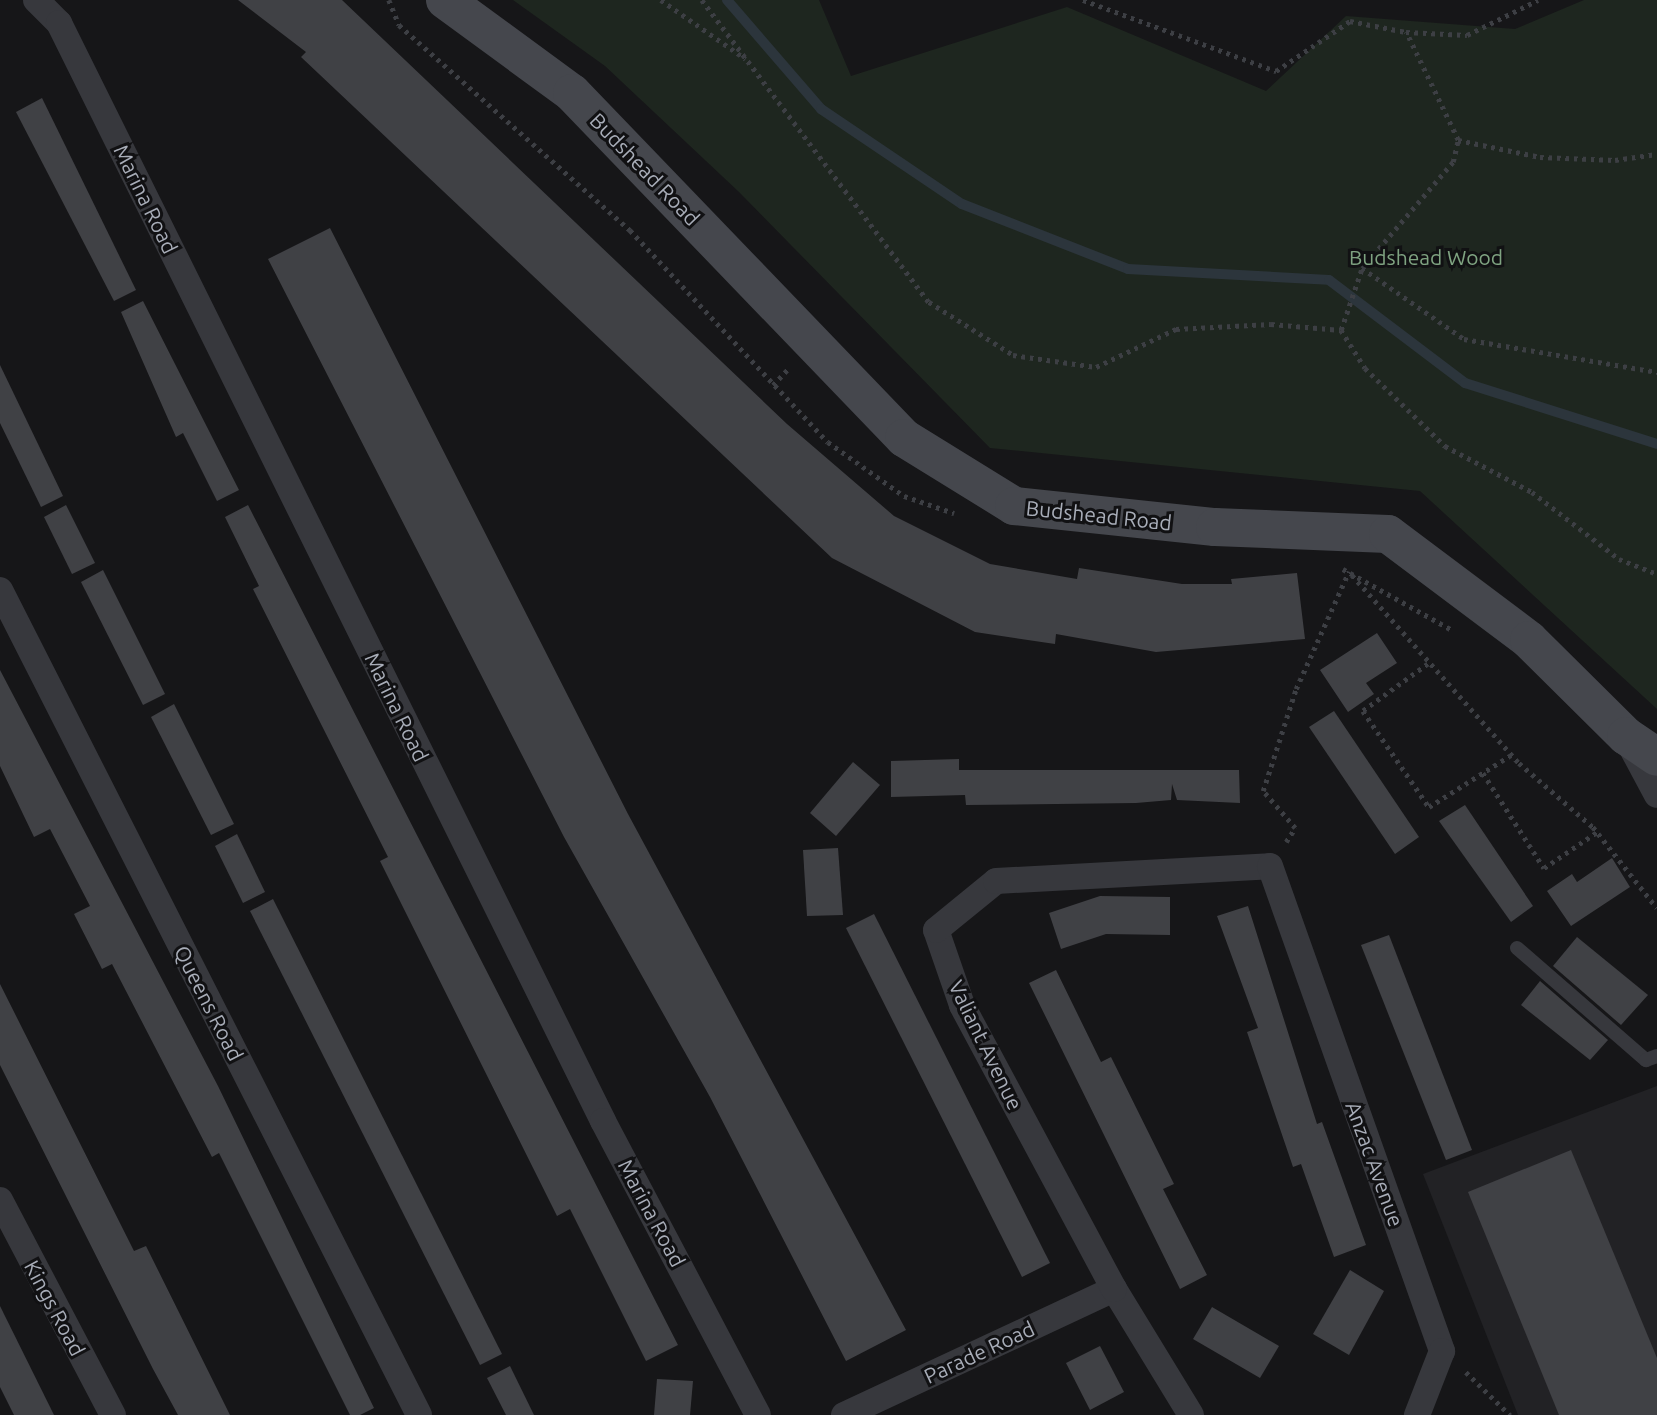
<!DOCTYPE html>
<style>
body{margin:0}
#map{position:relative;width:1657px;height:1415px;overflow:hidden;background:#161618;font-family:Ubuntu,sans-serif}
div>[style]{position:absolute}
.built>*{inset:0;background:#222225}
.green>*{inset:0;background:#1e261f}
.stream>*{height:10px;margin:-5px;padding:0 5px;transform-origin:5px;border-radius:5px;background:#2c353c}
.building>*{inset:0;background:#404145}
.path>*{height:4.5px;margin-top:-2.25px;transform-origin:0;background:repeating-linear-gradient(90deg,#3d3f44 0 3.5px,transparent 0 8.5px)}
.lane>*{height:14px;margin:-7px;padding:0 7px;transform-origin:7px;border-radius:7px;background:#37383d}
.street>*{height:26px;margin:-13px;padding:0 13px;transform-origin:13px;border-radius:13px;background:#37383d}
.secondary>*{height:38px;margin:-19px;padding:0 19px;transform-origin:19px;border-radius:19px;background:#45474d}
span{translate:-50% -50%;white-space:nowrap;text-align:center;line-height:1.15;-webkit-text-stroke:6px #111113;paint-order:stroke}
.street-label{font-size:21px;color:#a8adb8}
.park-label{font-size:21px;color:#7fa381}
</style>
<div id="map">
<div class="built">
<div style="clip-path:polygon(1657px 1086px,1657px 1415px,1518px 1415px,1423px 1174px)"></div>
</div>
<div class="green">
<div style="clip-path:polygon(513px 0,819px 0,851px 76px,1067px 7px,1266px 91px,1346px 16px,1515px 29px,1584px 0,1657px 0,1657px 709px,1420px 491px,990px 448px,739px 192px,605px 66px)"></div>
</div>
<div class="stream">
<div style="left:727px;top:0;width:144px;rotate:49.2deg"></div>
<div style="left:821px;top:109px;width:170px;rotate:34deg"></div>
<div style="left:962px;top:204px;width:178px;rotate:21.4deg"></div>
<div style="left:1128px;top:269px;width:201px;rotate:3.1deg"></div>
<div style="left:1329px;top:280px;width:171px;rotate:37.1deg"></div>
<div style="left:1465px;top:383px;width:201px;rotate:17.6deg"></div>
</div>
<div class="building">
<div style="clip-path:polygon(238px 0,342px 0,787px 424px,894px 516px,990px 564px,1077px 579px,1079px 568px,1182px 584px,1232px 584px,1231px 579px,1297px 573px,1305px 639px,1156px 652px,1056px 634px,1055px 644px,975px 632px,832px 558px,301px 57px,306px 52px)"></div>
<div style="clip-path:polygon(42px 98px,136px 290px,114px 301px,16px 112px)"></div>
<div style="clip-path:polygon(330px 228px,628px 814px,906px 1330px,846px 1361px,710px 1097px,564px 837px,268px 259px)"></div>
<div style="clip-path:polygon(143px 301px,239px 490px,217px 501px,183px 433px,176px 437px,121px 312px)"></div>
<div style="clip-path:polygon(0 365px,63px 496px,41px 507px,0 423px)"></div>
<div style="clip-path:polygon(66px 505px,95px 563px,72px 574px,44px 517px)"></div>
<div style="clip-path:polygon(248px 505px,678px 1345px,646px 1361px,570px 1209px,557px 1216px,380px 861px,388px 857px,253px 589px,259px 586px,225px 517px)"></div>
<div style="clip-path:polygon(103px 570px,165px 694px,143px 705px,81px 582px)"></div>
<div style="clip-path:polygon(1377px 633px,1397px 663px,1366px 683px,1374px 694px,1348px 712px,1320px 670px)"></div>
<div style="clip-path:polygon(0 670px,218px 1086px,374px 1408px,360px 1415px,350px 1415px,219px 1153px,212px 1157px,112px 964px,102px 969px,74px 914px,90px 906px,50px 829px,34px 837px,0 766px)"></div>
<div style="clip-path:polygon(174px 704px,234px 824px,211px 835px,151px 717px)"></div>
<div style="clip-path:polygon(1334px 711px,1419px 837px,1395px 854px,1309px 727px)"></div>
<div style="clip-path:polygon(959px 759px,959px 770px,1239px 770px,1240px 803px,1177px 800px,1172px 784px,1171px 800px,1136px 803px,966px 805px,965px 795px,891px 797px,891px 761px)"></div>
<div style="clip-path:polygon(853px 762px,880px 785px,836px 836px,810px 813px)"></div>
<div style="clip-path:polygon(1465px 805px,1533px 906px,1511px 922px,1439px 821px)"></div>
<div style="clip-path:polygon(237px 834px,265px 892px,243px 903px,215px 846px)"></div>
<div style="clip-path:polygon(838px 848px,843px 915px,807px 916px,803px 850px)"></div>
<div style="clip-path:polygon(1612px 858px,1630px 887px,1571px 926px,1547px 891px,1572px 874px,1577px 882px)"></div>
<div style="clip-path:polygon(1100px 896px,1170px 897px,1170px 935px,1106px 934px,1061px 949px,1049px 913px)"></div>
<div style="clip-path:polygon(273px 899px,502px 1354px,480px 1365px,250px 911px)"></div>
<div style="clip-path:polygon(1248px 906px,1317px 1124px,1322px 1122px,1366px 1245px,1334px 1257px,1301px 1164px,1293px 1167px,1247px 1032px,1258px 1028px,1217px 916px)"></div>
<div style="clip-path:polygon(874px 914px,1050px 1263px,1022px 1277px,846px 928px)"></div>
<div style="clip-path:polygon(1389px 935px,1472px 1150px,1446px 1160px,1361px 945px)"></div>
<div style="clip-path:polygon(1577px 937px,1648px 995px,1621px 1025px,1553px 966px)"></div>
<div style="clip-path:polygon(1056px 970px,1101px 1062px,1111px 1057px,1174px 1184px,1163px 1189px,1207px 1275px,1180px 1289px,1029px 983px)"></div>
<div style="clip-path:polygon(1540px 981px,1608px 1040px,1590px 1060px,1521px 1005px)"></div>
<div style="clip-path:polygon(0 984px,134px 1251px,146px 1246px,230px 1415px,178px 1415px,153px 1369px,0 1065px)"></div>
<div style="clip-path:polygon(1571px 1150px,1657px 1358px,1657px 1415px,1559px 1415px,1468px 1192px)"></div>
<div style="clip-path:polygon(1350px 1270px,1384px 1291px,1349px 1355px,1313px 1334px)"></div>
<div style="clip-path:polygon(0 1306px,54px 1415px,14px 1415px,0 1387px)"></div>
<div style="clip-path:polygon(1212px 1307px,1279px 1346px,1260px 1378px,1193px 1339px)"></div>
<div style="clip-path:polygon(1100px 1346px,1124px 1392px,1090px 1410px,1066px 1363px)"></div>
<div style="clip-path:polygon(510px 1366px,534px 1415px,506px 1415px,487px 1378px)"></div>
<div style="clip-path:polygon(657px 1379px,693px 1381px,690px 1415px,654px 1415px)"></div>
</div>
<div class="path">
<div style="left:389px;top:0;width:27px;rotate:68deg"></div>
<div style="left:399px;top:25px;width:309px;rotate:41.6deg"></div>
<div style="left:630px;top:230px;width:290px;rotate:47deg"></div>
<div style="left:828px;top:442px;width:93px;rotate:35.4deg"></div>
<div style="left:904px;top:496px;width:53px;rotate:18.8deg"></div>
<div style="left:661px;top:0;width:103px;rotate:34.8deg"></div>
<div style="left:702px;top:0;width:378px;rotate:53.1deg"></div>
<div style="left:929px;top:302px;width:99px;rotate:32.2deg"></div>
<div style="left:1013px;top:355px;width:84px;rotate:8.2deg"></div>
<div style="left:1096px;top:367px;width:89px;rotate:-25.4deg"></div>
<div style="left:1176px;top:329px;width:95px;rotate:-3deg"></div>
<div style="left:1271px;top:324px;width:70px;rotate:4.9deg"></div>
<div style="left:1083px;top:0;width:206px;rotate:20.2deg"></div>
<div style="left:1276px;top:71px;width:89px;rotate:-34deg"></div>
<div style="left:1350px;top:21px;width:57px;rotate:11.1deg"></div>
<div style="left:1458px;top:140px;width:84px;rotate:11.7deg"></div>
<div style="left:1540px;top:157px;width:75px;rotate:2.3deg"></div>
<div style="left:1615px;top:160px;width:42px;rotate:-8.1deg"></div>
<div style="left:1362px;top:268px;width:124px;rotate:34.8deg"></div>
<div style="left:1464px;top:339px;width:196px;rotate:9.7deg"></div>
<div style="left:1341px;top:330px;width:65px;rotate:-71.3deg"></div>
<div style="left:1362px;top:268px;width:140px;rotate:-49.4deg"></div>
<div style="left:1453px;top:162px;width:23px;rotate:-77deg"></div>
<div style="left:1458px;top:140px;width:120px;rotate:-115.7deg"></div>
<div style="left:1406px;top:32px;width:61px;rotate:2.8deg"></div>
<div style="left:1467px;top:35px;width:79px;rotate:-26.2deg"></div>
<div style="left:1341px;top:330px;width:45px;rotate:57.7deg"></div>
<div style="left:1365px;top:368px;width:112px;rotate:44.3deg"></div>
<div style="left:1445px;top:446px;width:98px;rotate:27.9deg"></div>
<div style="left:1532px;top:492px;width:110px;rotate:37.6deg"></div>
<div style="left:1619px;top:559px;width:41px;rotate:21.5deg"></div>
<div style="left:773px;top:385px;width:23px;rotate:-47deg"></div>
<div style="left:1343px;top:569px;width:125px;rotate:29.2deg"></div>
<div style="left:1352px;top:575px;width:251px;rotate:48.4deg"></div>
<div style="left:1519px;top:763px;width:98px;rotate:40.9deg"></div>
<div style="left:1593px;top:827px;width:103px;rotate:51.7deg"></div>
<div style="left:1428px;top:664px;width:80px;rotate:144.1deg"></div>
<div style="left:1363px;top:711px;width:116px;rotate:55.5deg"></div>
<div style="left:1429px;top:807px;width:97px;rotate:-32.4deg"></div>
<div style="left:1483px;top:773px;width:113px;rotate:57.3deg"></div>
<div style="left:1544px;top:868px;width:64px;rotate:-34.2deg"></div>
<div style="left:1286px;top:842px;width:17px;rotate:-57deg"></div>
<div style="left:1295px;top:828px;width:49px;rotate:-130.9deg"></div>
<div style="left:1263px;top:791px;width:107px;rotate:-72.1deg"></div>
<div style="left:1296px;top:689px;width:129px;rotate:-65.8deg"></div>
<div style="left:1466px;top:1372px;width:62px;rotate:44.3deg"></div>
</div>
<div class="lane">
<div style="left:1517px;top:948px;width:171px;rotate:41deg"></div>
<div style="left:1646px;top:1060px;width:12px;rotate:-20deg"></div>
</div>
<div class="street">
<div style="left:36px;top:0;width:33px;rotate:45deg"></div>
<div style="left:59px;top:23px;width:1225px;rotate:63.64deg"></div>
<div style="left:603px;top:1121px;width:332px;rotate:62.2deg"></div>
<div style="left:0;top:590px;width:925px;rotate:63.07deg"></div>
<div style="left:1628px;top:741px;width:61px;rotate:61.8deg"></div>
<div style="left:0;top:1200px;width:243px;rotate:62.3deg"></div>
<div style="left:844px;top:1415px;width:298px;rotate:-25deg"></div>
<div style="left:1191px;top:1415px;width:148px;rotate:-121.4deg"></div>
<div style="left:1114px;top:1289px;width:322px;rotate:-118.2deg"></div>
<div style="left:962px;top:1005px;width:79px;rotate:-109.1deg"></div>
<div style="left:936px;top:930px;width:77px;rotate:-39.2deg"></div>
<div style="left:996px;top:881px;width:274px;rotate:-3.1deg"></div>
<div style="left:1270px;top:866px;width:515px;rotate:70.47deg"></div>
<div style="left:1442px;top:1351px;width:69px;rotate:111.3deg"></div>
</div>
<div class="secondary">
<div style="left:445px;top:0;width:157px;rotate:36.2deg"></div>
<div style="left:572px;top:93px;width:479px;rotate:46.1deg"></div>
<div style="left:904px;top:438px;width:129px;rotate:31.7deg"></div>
<div style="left:1014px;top:506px;width:202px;rotate:6deg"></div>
<div style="left:1215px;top:527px;width:173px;rotate:2.3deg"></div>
<div style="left:1388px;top:534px;width:176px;rotate:36.9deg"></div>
<div style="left:1529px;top:640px;width:136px;rotate:44.7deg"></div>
<div style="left:1626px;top:736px;width:37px;rotate:34deg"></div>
</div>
<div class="street-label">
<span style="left:645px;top:169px;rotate:46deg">Budshead Road</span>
<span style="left:146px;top:199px;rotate:64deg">Marina Road</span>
<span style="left:1099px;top:515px;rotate:6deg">Budshead Road</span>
<span style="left:397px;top:707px;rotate:64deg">Marina Road</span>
<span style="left:209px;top:1003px;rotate:63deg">Queens Road</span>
<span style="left:986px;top:1045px;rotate:64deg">Valiant Avenue</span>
<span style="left:1375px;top:1164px;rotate:70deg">Anzac Avenue</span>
<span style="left:652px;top:1213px;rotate:62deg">Marina Road</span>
<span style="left:55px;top:1308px;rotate:62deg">Kings Road</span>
<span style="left:979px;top:1352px;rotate:-25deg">Parade Road</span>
</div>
<div class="park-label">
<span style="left:1426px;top:257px">Budshead Wood</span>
</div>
</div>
